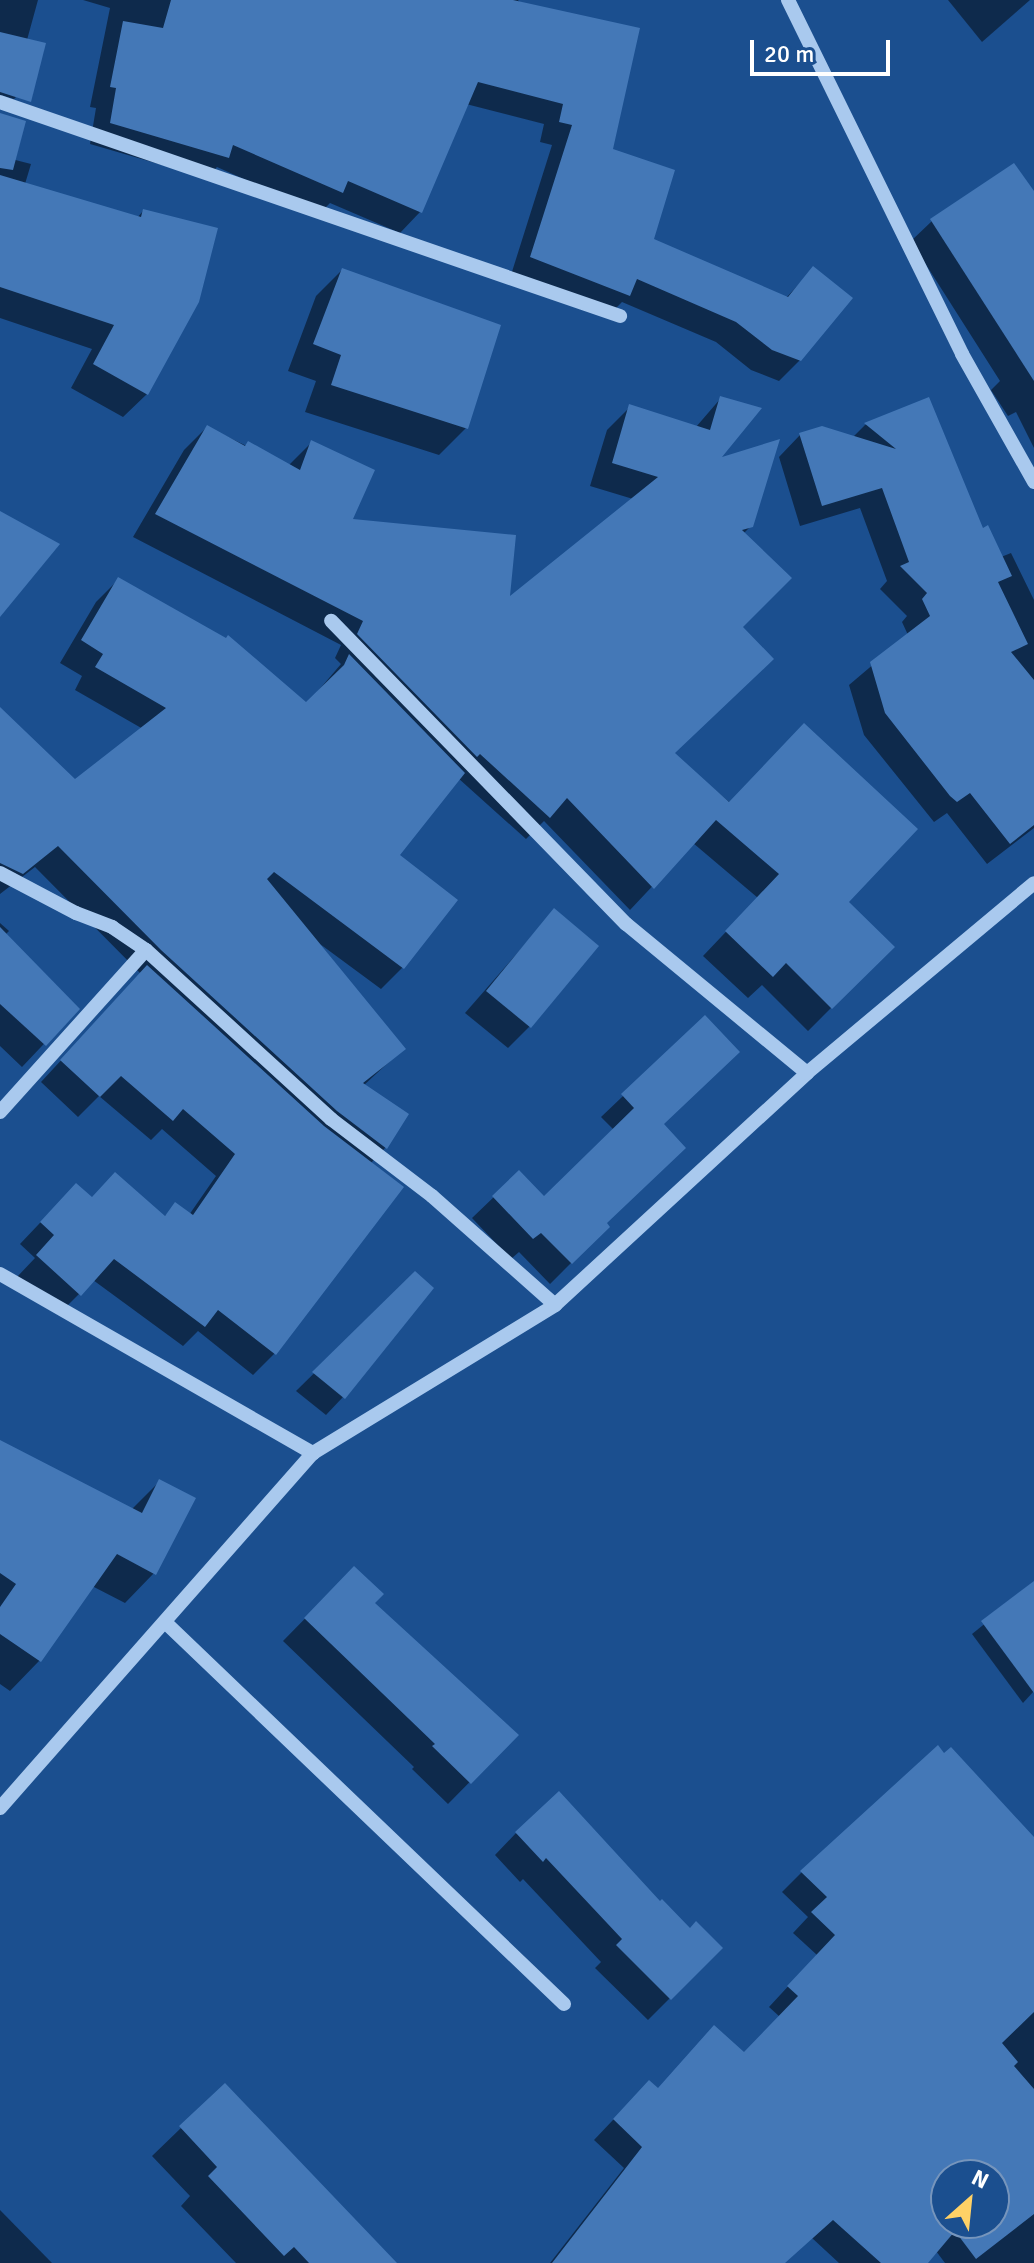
<!DOCTYPE html>
<style>
body{margin:0}
#map{position:relative;width:1034px;height:2263px;overflow:hidden;background:#1b4f8f;font-family:Signika,sans-serif}
div>[style]{position:absolute}
.shadow>*{inset:0;background:#0007}
.building>*{inset:0;background:#4478b7}
.minor>*{height:14px;margin:-7px;padding:0 7px;transform-origin:7px;border-radius:7px;background:#a9c9ee}
span{translate:-50% -50%;white-space:nowrap;text-align:center;line-height:1.15;-webkit-text-stroke:6px #1b4f8f;paint-order:stroke}
.north{position:absolute;left:930px;top:2159px;width:80px;height:80px;box-sizing:border-box;background:#1b4f8f;border:2px solid #7695bc;border-radius:50%;rotate:27deg;font-size:22px;font-weight:700;line-height:32px;text-align:center;color:#fff}
.north::after{content:'';display:block;margin:auto;width:28px;height:36px;background:#ffd166;clip-path:polygon(50% 0,100% 100%,50% 72%,0 100%)}
.scale{position:absolute;left:750px;top:40px;width:140px;height:36px;box-sizing:border-box;border:4px solid #fff;border-top:0;padding-left:10px;font-size:24px;line-height:28px;white-space:nowrap;color:#fff;-webkit-text-stroke:6px #1b4f8f;paint-order:stroke}
</style>
<div id="map">
<div class="shadow">
<div style="clip-path:polygon(0 0,38px 0,27px 40px,35px 78px,14px 99px,0 95px)"></div>
<div style="clip-path:polygon(83px 0,518px 0,611px 151px,652px 240px,786px 298px,813px 269px,800px 360px,779px 381px,751px 370px,716px 342px,622px 302px,608px 316px,510px 278px,552px 145px,540px 142px,544px 124px,466px 104px,420px 212px,400px 233px,330px 203px,320px 213px,217px 167px,207px 178px,90px 144px,96px 108px,90px 107px,110px 8px)"></div>
<div style="clip-path:polygon(948px 0,1030px 0,982px 42px)"></div>
<div style="clip-path:polygon(0 156px,31px 164px,25px 184px,137px 218px,143px 211px,147px 394px,123px 417px,71px 388px,92px 349px,0 318px)"></div>
<div style="clip-path:polygon(1034px 194px,1034px 448px,1016px 412px,1008px 416px,991px 390px,1000px 381px,911px 241px,932px 221px)"></div>
<div style="clip-path:polygon(342px 270px,466px 428px,439px 455px,305px 412px,316px 381px,288px 371px,316px 296px)"></div>
<div style="clip-path:polygon(721px 398px,717px 461px,751px 526px,743px 534px,741px 627px,673px 754px,846px 902px,892px 947px,808px 1031px,762px 985px,748px 998px,703px 956px,758px 898px,693px 843px,630px 910px,544px 821px,526px 839px,458px 778px,397px 855px,403px 967px,381px 989px,320px 944px,403px 1049px,363px 1086px,406px 1115px,385px 1148px,370px 1164px,401px 1188px,274px 1354px,253px 1375px,198px 1331px,183px 1346px,93px 1280px,58px 1315px,17px 1277px,35px 1258px,20px 1244px,56px 1206px,91px 1199px,163px 1218px,176px 1205px,189px 1215px,216px 1176px,162px 1129px,151px 1140px,99px 1096px,78px 1117px,41px 1082px,141px 974px,35px 867px,0 894px,0 727px,75px 782px,143px 729px,75px 690px,82px 676px,60px 663px,96px 602px,118px 580px,306px 705px,341px 664px,335px 658px,341px 645px,133px 537px,184px 450px,207px 427px,288px 466px,311px 443px,350px 521px,508px 601px,633px 499px,590px 486px,607px 430px,630px 407px,696px 427px)"></div>
<div style="clip-path:polygon(928px 399px,982px 531px,1001px 557px,1011px 553px,1034px 600px,1034px 828px,987px 864px,947px 813px,934px 822px,864px 735px,849px 685px,908px 635px,902px 622px,907px 616px,880px 589px,887px 581px,860px 508px,800px 526px,779px 457px,800px 435px,852px 438px,865px 425px)"></div>
<div style="clip-path:polygon(554px 911px,530px 1026px,508px 1048px,465px 1013px)"></div>
<div style="clip-path:polygon(0 923px,9px 931px,5px 935px,77px 1009px,22px 1067px,0 1046px)"></div>
<div style="clip-path:polygon(705px 1018px,662px 1125px,604px 1224px,607px 1227px,550px 1284px,519px 1252px,511px 1259px,472px 1218px,519px 1173px,544px 1198px,614px 1130px,601px 1117px)"></div>
<div style="clip-path:polygon(415px 1274px,343px 1397px,326px 1415px,296px 1391px)"></div>
<div style="clip-path:polygon(0 1442px,131px 1510px,160px 1481px,154px 1573px,125px 1603px,92px 1586px,39px 1661px,10px 1691px,0 1684px)"></div>
<div style="clip-path:polygon(1034px 1584px,1034px 1691px,1023px 1703px,972px 1634px)"></div>
<div style="clip-path:polygon(333px 1590px,372px 1603px,516px 1735px,448px 1804px,412px 1769px,414px 1767px,283px 1641px)"></div>
<div style="clip-path:polygon(516px 1833px,660px 1904px,690px 1930px,720px 1948px,648px 2020px,595px 1968px,601px 1962px,523px 1879px,520px 1882px,495px 1855px)"></div>
<div style="clip-path:polygon(evenodd,1034px 1840px,1034px 2263px,945px 2263px,936px 2251px,925px 2263px,839px 2263px,812px 2238px,784px 2263px,550px 2263px,624px 2168px,594px 2140px,630px 2102px,744px 2054px,780px 2017px,769px 2007px,817px 1955px,793px 1933px,808px 1917px,782px 1892px,802px 1872px,1034px 1840px,946px 2175px,994px 2175px,994px 2223px,946px 2223px,946px 2175px)"></div>
<div style="clip-path:polygon(181px 2128px,370px 2263px,236px 2263px,181px 2206px,190px 2196px,152px 2156px)"></div>
<div style="clip-path:polygon(0 2210px,52px 2263px,0 2263px)"></div>
</div>
<div class="building">
<div style="clip-path:polygon(171px 0,513px 0,640px 28px,613px 149px,675px 170px,654px 239px,788px 297px,813px 266px,853px 298px,801px 361px,772px 350px,736px 322px,637px 279px,630px 296px,530px 257px,572px 125px,559px 122px,563px 104px,478px 82px,422px 213px,348px 181px,343px 193px,233px 145px,229px 158px,110px 123px,116px 88px,110px 87px,123px 21px,163px 28px)"></div>
<div style="clip-path:polygon(0 32px,46px 43px,31px 102px,0 92px)"></div>
<div style="clip-path:polygon(0 113px,26px 121px,13px 170px,0 168px)"></div>
<div style="clip-path:polygon(1014px 163px,1034px 191px,1034px 381px,930px 219px)"></div>
<div style="clip-path:polygon(0 175px,141px 217px,143px 209px,218px 228px,199px 302px,148px 395px,93px 364px,114px 325px,0 287px)"></div>
<div style="clip-path:polygon(342px 268px,501px 325px,468px 429px,331px 385px,341px 355px,313px 344px)"></div>
<div style="clip-path:polygon(720px 396px,762px 408px,722px 457px,780px 439px,753px 527px,742px 530px,792px 578px,743px 627px,774px 659px,675px 753px,729px 802px,804px 723px,918px 829px,849px 902px,895px 947px,832px 1009px,786px 963px,773px 977px,725px 931px,779px 874px,716px 820px,654px 889px,567px 798px,550px 818px,480px 754px,477px 757px,357px 634px,363px 621px,155px 514px,207px 425px,245px 446px,248px 441px,300px 470px,311px 440px,375px 470px,353px 519px,516px 535px,510px 596px,658px 477px,612px 463px,629px 404px,710px 430px)"></div>
<div style="clip-path:polygon(929px 397px,983px 528px,988px 525px,1012px 576px,998px 582px,1028px 644px,1011px 652px,1034px 680px,1034px 825px,1010px 844px,970px 793px,957px 802px,950px 796px,885px 713px,870px 662px,930px 616px,922px 599px,927px 593px,900px 566px,909px 562px,882px 488px,822px 506px,799px 433px,822px 426px,896px 449px,864px 423px)"></div>
<div style="clip-path:polygon(0 511px,60px 544px,0 617px)"></div>
<div style="clip-path:polygon(118px 577px,226px 638px,228px 635px,306px 702px,344px 665px,349px 654px,465px 773px,400px 855px,458px 900px,404px 969px,274px 872px,267px 879px,406px 1049px,363px 1083px,409px 1114px,387px 1149px,337px 1111px,161px 950px,58px 846px,23px 874px,0 863px,0 707px,75px 779px,166px 708px,95px 667px,103px 654px,81px 640px)"></div>
<div style="clip-path:polygon(554px 908px,599px 946px,531px 1028px,486px 991px)"></div>
<div style="clip-path:polygon(0 927px,80px 1009px,46px 1046px,0 1004px)"></div>
<div style="clip-path:polygon(147px 965px,324px 1126px,404px 1187px,276px 1355px,218px 1310px,205px 1327px,114px 1259px,81px 1296px,36px 1255px,54px 1235px,40px 1222px,76px 1183px,92px 1197px,115px 1172px,165px 1216px,175px 1202px,193px 1215px,235px 1154px,183px 1109px,173px 1121px,121px 1076px,100px 1097px,60px 1060px)"></div>
<div style="clip-path:polygon(705px 1015px,740px 1052px,664px 1124px,686px 1148px,607px 1223px,610px 1227px,572px 1264px,541px 1233px,533px 1239px,492px 1196px,519px 1170px,544px 1196px,634px 1108px,621px 1094px)"></div>
<div style="clip-path:polygon(415px 1271px,434px 1288px,345px 1399px,312px 1372px)"></div>
<div style="clip-path:polygon(0 1440px,142px 1513px,159px 1479px,196px 1498px,156px 1575px,117px 1554px,41px 1662px,0 1634px,0 1607px,16px 1584px,0 1573px)"></div>
<div style="clip-path:polygon(354px 1566px,384px 1594px,375px 1603px,519px 1735px,471px 1784px,432px 1746px,435px 1744px,304px 1618px)"></div>
<div style="clip-path:polygon(1034px 1581px,1034px 1693px,981px 1621px)"></div>
<div style="clip-path:polygon(evenodd,938px 1745px,944px 1753px,951px 1747px,1034px 1837px,1034px 2012px,1002px 2043px,1018px 2062px,1014px 2066px,1034px 2089px,1034px 2214px,976px 2259px,955px 2231px,928px 2263px,881px 2263px,833px 2220px,785px 2263px,552px 2263px,642px 2147px,613px 2119px,649px 2080px,658px 2088px,714px 2025px,744px 2052px,798px 1996px,787px 1986px,835px 1935px,811px 1912px,827px 1897px,800px 1871px,938px 1745px,946px 2175px,994px 2175px,994px 2223px,946px 2223px,946px 2175px)"></div>
<div style="clip-path:polygon(559px 1791px,660px 1901px,662px 1899px,690px 1928px,696px 1921px,723px 1948px,671px 2000px,616px 1945px,622px 1939px,546px 1858px,543px 1862px,515px 1832px)"></div>
<div style="clip-path:polygon(225px 2083px,397px 2263px,309px 2263px,294px 2247px,284px 2256px,208px 2176px,217px 2167px,179px 2126px)"></div>
</div>
<div class="minor">
<div style="left:788px;top:0;width:394px;rotate:63.8deg"></div>
<div style="left:962px;top:354px;width:147px;rotate:60.6deg"></div>
<div style="left:0;top:102px;width:656px;rotate:19.04deg"></div>
<div style="left:0;top:873px;width:86px;rotate:27.8deg"></div>
<div style="left:76px;top:913px;width:39px;rotate:21deg"></div>
<div style="left:112px;top:927px;width:41px;rotate:34.1deg"></div>
<div style="left:146px;top:950px;width:251px;rotate:42.4deg"></div>
<div style="left:331px;top:1119px;width:127px;rotate:37.3deg"></div>
<div style="left:432px;top:1196px;width:164px;rotate:41.5deg"></div>
<div style="left:807px;top:1073px;width:296px;rotate:-39.9deg"></div>
<div style="left:0;top:1112px;width:218px;rotate:-48deg"></div>
<div style="left:0;top:1274px;width:361px;rotate:29.8deg"></div>
<div style="left:166px;top:1623px;width:551px;rotate:43.75deg"></div>
<div style="left:0;top:1808px;width:473px;rotate:-48.6deg"></div>
<div style="left:313px;top:1453px;width:284px;rotate:-31.4deg"></div>
<div style="left:555px;top:1305px;width:343px;rotate:-42.6deg"></div>
<div style="left:807px;top:1073px;width:234px;rotate:-140.5deg"></div>
<div style="left:626px;top:924px;width:423px;rotate:-134.2deg"></div>
</div>
<div class="north">N</div>
<div class="scale">20 m</div>
</div>
